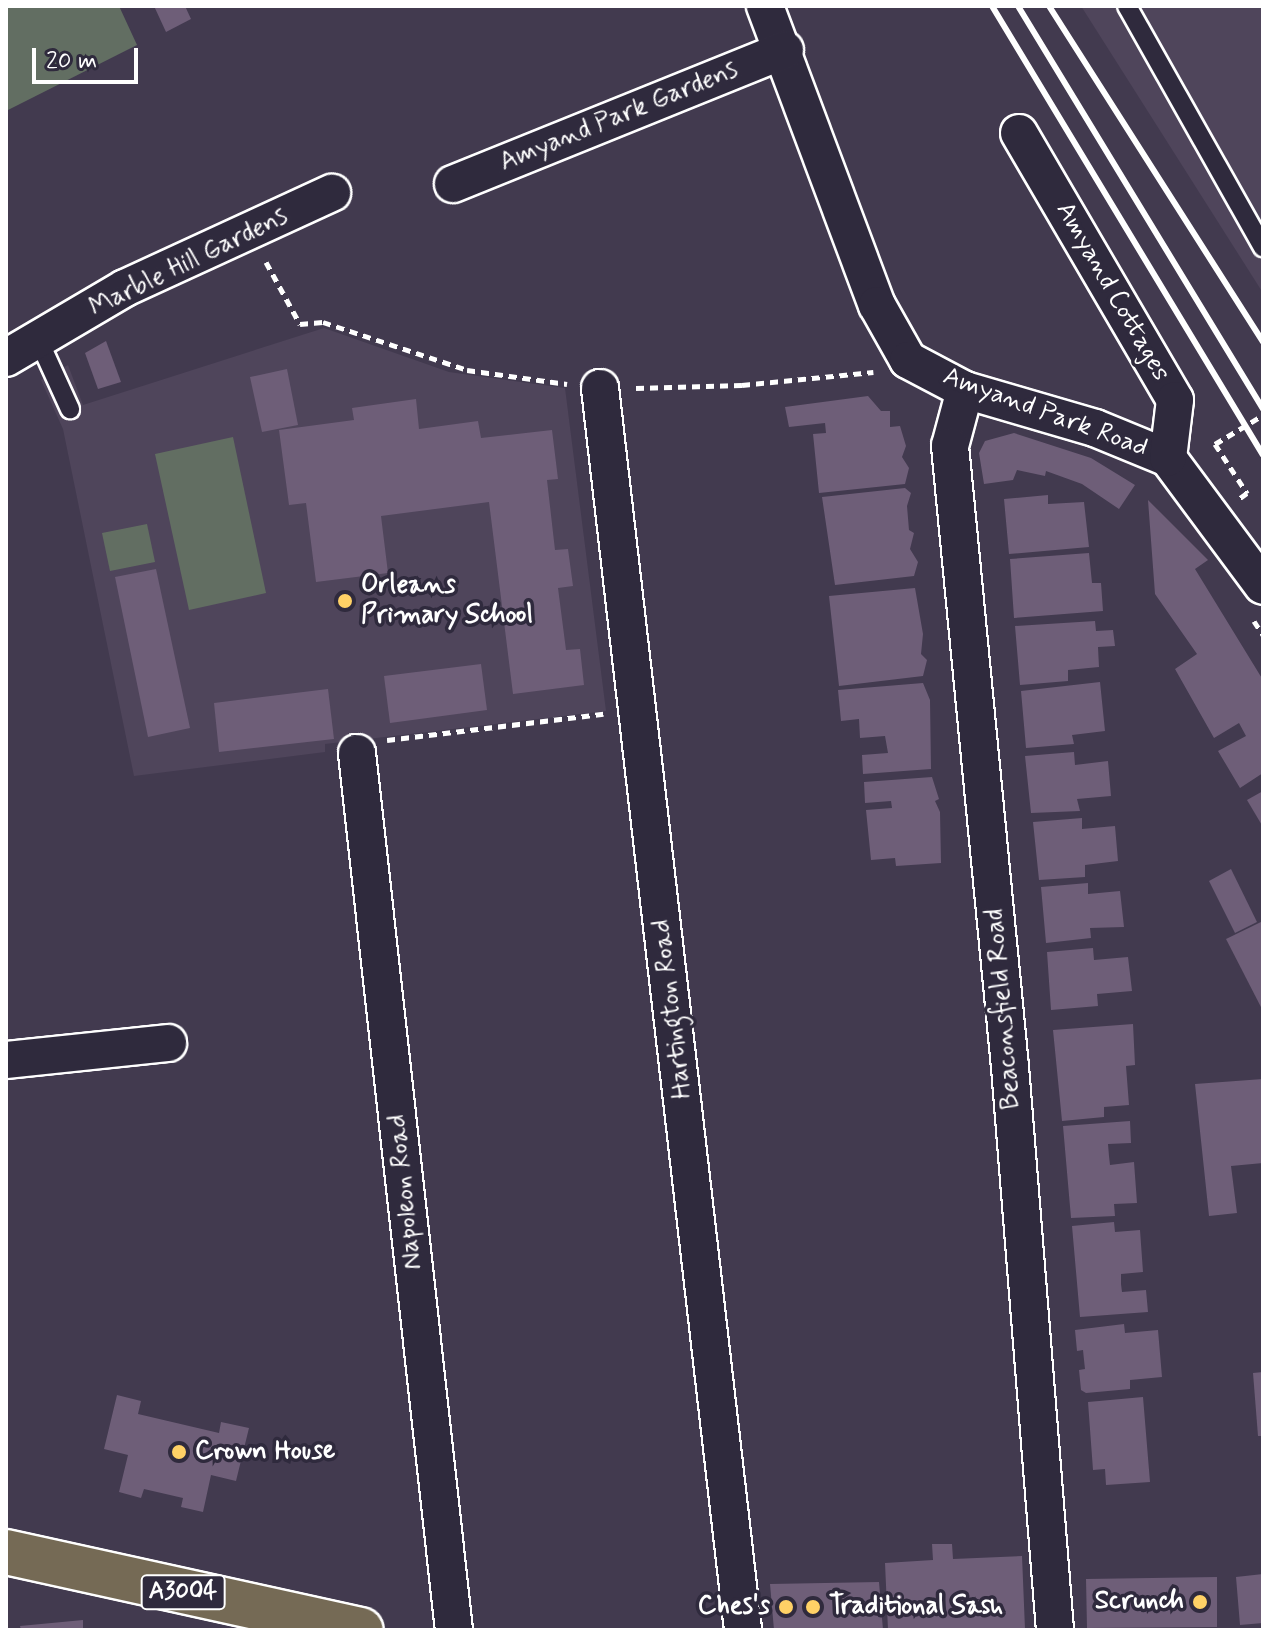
<!DOCTYPE html>
<style>
body{margin:0}
#map{position:relative;width:1269px;height:1636px;overflow:hidden;background:#423a4f;font-family:Mynerve,sans-serif}
div>[style]{position:absolute}
.built>*{inset:0;background:#4f455b}
.green>*{inset:0;background:#626e62}
.building>*{inset:0;background:#6e5e78}
.path>*{height:5px;margin-top:-2.5px;transform-origin:0;background:repeating-linear-gradient(90deg,#fff 0 8px,transparent 0 14px)}
.roads{filter:drop-shadow(2px 0 #fff) drop-shadow(-2px 0 #fff) drop-shadow(0 2px #fff) drop-shadow(0 -2px #fff)}
.service>*{height:18px;margin:-9px;padding:0 9px;transform-origin:9px;border-radius:9px;background:#2f2a3d}
.minor>*{height:36px;margin:-18px;padding:0 18px;transform-origin:18px;border-radius:18px;background:#2f2a3d}
.primary>*{height:44px;margin:-22px;padding:0 22px;transform-origin:22px;border-radius:22px;background:#756a55}
.rail>*{height:6px;margin:-3px;padding:0 3px;transform-origin:3px;border-radius:3px;background:#fff}
.path-bridge>*{height:5px;margin-top:-2.5px;transform-origin:0;background:repeating-linear-gradient(90deg,#fff 0 8px,transparent 0 14px)}
.dots>*{width:22px;height:22px;translate:-50% -50%;box-sizing:border-box;border:4px solid #2f2a3d;border-radius:50%}
span{translate:-50% -50%;white-space:nowrap;text-align:center;line-height:1.15;-webkit-text-stroke:7px #2f2a3d;paint-order:stroke}
.shield-label span{padding:2px 6px;background:#2f2a3d;border:2px solid;border-radius:6px;-webkit-text-stroke-width:0}
.shield-label{font-size:24px;color:#fff;font-weight:700}
.street-label{font-size:26px;color:#fff}
.poi-label{font-size:26px;color:#fff;font-weight:700}
.left{translate:0 -50%;text-align:left}
.right{translate:-100% -50%;text-align:right}
.frame{position:absolute;inset:0;border:8px solid #fff;pointer-events:none}
.scale{position:absolute;left:32px;top:48px;width:106px;height:36px;box-sizing:border-box;border:4px solid #fff;border-top:0;padding-left:10px;font-size:24px;line-height:28px;white-space:nowrap;color:#fff;-webkit-text-stroke:6px #2f2a3d;paint-order:stroke}
</style>
<div id="map">
<div class="built">
<div style="clip-path:polygon(1081px 6px,1263px 6px,1263px 293px)"></div>
<div style="clip-path:polygon(324px 328px,449px 372px,565px 388px,606px 711px,325px 744px,325px 752px,134px 776px,63px 429px,41px 380px,68px 365px,83px 405px)"></div>
</div>
<div class="green">
<div style="clip-path:polygon(6px 6px,119px 6px,137px 45px,6px 111px)"></div>
<div style="clip-path:polygon(233px 437px,266px 593px,189px 610px,155px 454px)"></div>
<div style="clip-path:polygon(147px 524px,155px 562px,110px 571px,102px 533px)"></div>
</div>
<div class="building">
<div style="clip-path:polygon(154px 6px,185px 6px,191px 19px,166px 32px)"></div>
<div style="clip-path:polygon(106px 341px,121px 382px,98px 389px,85px 353px)"></div>
<div style="clip-path:polygon(287px 369px,298px 425px,262px 432px,250px 377px)"></div>
<div style="clip-path:polygon(868px 396px,881px 411px,890px 411px,890px 427px,900px 426px,906px 446px,902px 457px,909px 468px,905px 484px,819px 493px,813px 434px,826px 433px,825px 423px,789px 427px,785px 407px)"></div>
<div style="clip-path:polygon(416px 399px,419px 429px,478px 421px,481px 438px,552px 430px,558px 479px,547px 480px,555px 550px,568px 549px,573px 586px,558px 588px,566px 650px,580px 649px,584px 685px,513px 694px,489px 502px,381px 516px,388px 573px,316px 582px,306px 503px,289px 505px,279px 430px,354px 420px,352px 408px)"></div>
<div style="clip-path:polygon(1014px 433px,1091px 458px,1135px 485px,1119px 509px,1082px 484px,1046px 471px,1045px 476px,1017px 470px,1013px 480px,984px 484px,979px 453px,985px 441px)"></div>
<div style="clip-path:polygon(905px 488px,911px 493px,907px 506px,909px 530px,914px 533px,910px 549px,918px 562px,914px 576px,835px 585px,822px 497px)"></div>
<div style="clip-path:polygon(1048px 495px,1048px 504px,1084px 502px,1089px 547px,1009px 554px,1004px 499px)"></div>
<div style="clip-path:polygon(1148px 500px,1208px 560px,1195px 569px,1263px 680px,1263px 773px,1240px 788px,1218px 751px,1246px 736px,1239px 723px,1214px 738px,1175px 669px,1197px 654px,1155px 594px)"></div>
<div style="clip-path:polygon(1089px 553px,1092px 583px,1101px 583px,1103px 611px,1014px 618px,1010px 559px)"></div>
<div style="clip-path:polygon(156px 569px,190px 728px,148px 737px,115px 577px)"></div>
<div style="clip-path:polygon(915px 588px,923px 634px,921px 654px,927px 660px,923px 676px,839px 686px,829px 596px)"></div>
<div style="clip-path:polygon(1095px 621px,1096px 631px,1113px 630px,1115px 646px,1098px 647px,1099px 667px,1068px 670px,1068px 681px,1020px 685px,1015px 626px)"></div>
<div style="clip-path:polygon(481px 664px,487px 710px,390px 723px,384px 676px)"></div>
<div style="clip-path:polygon(1100px 682px,1105px 731px,1072px 735px,1074px 744px,1026px 748px,1021px 691px)"></div>
<div style="clip-path:polygon(923px 683px,930px 700px,931px 769px,863px 774px,862px 755px,888px 753px,885px 736px,860px 738px,859px 719px,841px 721px,838px 690px)"></div>
<div style="clip-path:polygon(328px 689px,334px 739px,219px 752px,214px 703px)"></div>
<div style="clip-path:polygon(1074px 752px,1075px 765px,1108px 761px,1111px 796px,1077px 799px,1080px 811px,1031px 813px,1025px 756px)"></div>
<div style="clip-path:polygon(932px 777px,939px 799px,935px 801px,940px 812px,941px 863px,896px 866px,895px 858px,871px 860px,866px 810px,892px 808px,891px 801px,865px 803px,864px 782px)"></div>
<div style="clip-path:polygon(1263px 791px,1263px 827px,1247px 800px)"></div>
<div style="clip-path:polygon(1082px 818px,1082px 829px,1115px 826px,1118px 861px,1085px 865px,1085px 877px,1039px 880px,1033px 822px)"></div>
<div style="clip-path:polygon(1231px 869px,1257px 922px,1235px 933px,1209px 881px)"></div>
<div style="clip-path:polygon(1088px 883px,1088px 894px,1120px 891px,1124px 927px,1090px 928px,1091px 938px,1046px 943px,1041px 887px)"></div>
<div style="clip-path:polygon(1263px 921px,1263px 1011px,1226px 939px)"></div>
<div style="clip-path:polygon(1093px 948px,1094px 960px,1128px 957px,1132px 991px,1097px 994px,1098px 1006px,1051px 1010px,1047px 952px)"></div>
<div style="clip-path:polygon(1133px 1024px,1135px 1065px,1126px 1066px,1129px 1105px,1104px 1107px,1104px 1117px,1062px 1121px,1053px 1030px)"></div>
<div style="clip-path:polygon(1263px 1079px,1263px 1163px,1231px 1166px,1237px 1213px,1209px 1216px,1195px 1084px)"></div>
<div style="clip-path:polygon(1130px 1121px,1131px 1143px,1108px 1144px,1109px 1156px,1110px 1165px,1134px 1162px,1137px 1203px,1114px 1204px,1115px 1216px,1071px 1218px,1063px 1126px)"></div>
<div style="clip-path:polygon(1114px 1222px,1115px 1232px,1140px 1230px,1143px 1272px,1121px 1274px,1121px 1284px,1122px 1292px,1146px 1290px,1148px 1312px,1080px 1317px,1072px 1226px)"></div>
<div style="clip-path:polygon(1124px 1324px,1125px 1333px,1158px 1330px,1162px 1377px,1130px 1380px,1130px 1389px,1086px 1393px,1081px 1390px,1079px 1370px,1085px 1369px,1084px 1360px,1083px 1350px,1077px 1351px,1075px 1330px)"></div>
<div style="clip-path:polygon(1263px 1372px,1263px 1436px,1258px 1436px,1253px 1373px)"></div>
<div style="clip-path:polygon(117px 1395px,141px 1401px,138px 1414px,219px 1433px,221px 1422px,249px 1428px,236px 1481px,211px 1475px,203px 1512px,181px 1507px,183px 1498px,144px 1489px,141px 1498px,119px 1492px,128px 1455px,104px 1449px)"></div>
<div style="clip-path:polygon(1143px 1397px,1150px 1482px,1106px 1485px,1105px 1469px,1093px 1470px,1088px 1402px)"></div>
<div style="clip-path:polygon(932px 1544px,952px 1544px,953px 1559px,1022px 1556px,1025px 1629px,888px 1630px,885px 1563px,933px 1560px)"></div>
<div style="clip-path:polygon(1263px 1574px,1263px 1623px,1240px 1625px,1236px 1577px)"></div>
<div style="clip-path:polygon(1217px 1577px,1217px 1627px,1087px 1628px,1086px 1579px)"></div>
<div style="clip-path:polygon(879px 1582px,883px 1630px,774px 1630px,770px 1584px)"></div>
<div style="clip-path:polygon(83px 1620px,83px 1630px,21px 1630px,20px 1626px)"></div>
</div>
<div class="path">
<div style="left:266px;top:262px;width:71px;rotate:61.3deg"></div>
<div style="left:300px;top:324px;width:23px;rotate:-5deg"></div>
<div style="left:323px;top:322px;width:152px;rotate:18.4deg"></div>
<div style="left:467px;top:370px;width:101px;rotate:8deg"></div>
<div style="left:636px;top:388px;width:106px;rotate:-1.6deg"></div>
<div style="left:742px;top:385px;width:132px;rotate:-5.7deg"></div>
<div style="left:1215px;top:444px;width:59px;rotate:56.9deg"></div>
<div style="left:1247px;top:493px;width:9px;rotate:144deg"></div>
<div style="left:1254px;top:621px;width:17px;rotate:57deg"></div>
<div style="left:387px;top:740px;width:218px;rotate:-6.9deg"></div>
</div>
<div class="roads">
<div class="service">
<div style="left:1127px;top:6px;width:277px;rotate:60.6deg"></div>
<div style="left:39px;top:341px;width:75px;rotate:65.5deg"></div>
</div>
<div class="minor">
<div style="left:765px;top:6px;width:319px;rotate:69.5deg"></div>
<div style="left:877px;top:305px;width:63px;rotate:60.6deg"></div>
<div style="left:908px;top:360px;width:64px;rotate:27.8deg"></div>
<div style="left:965px;top:390px;width:135px;rotate:16.3deg"></div>
<div style="left:1095px;top:428px;width:79px;rotate:22.3deg"></div>
<div style="left:1168px;top:458px;width:159px;rotate:53.4deg"></div>
<div style="left:1019px;top:133px;width:309px;rotate:59.7deg"></div>
<div style="left:1175px;top:400px;width:58px;rotate:96.9deg"></div>
<div style="left:453px;top:184px;width:358px;rotate:-22deg"></div>
<div style="left:6px;top:358px;width:138px;rotate:-30.5deg"></div>
<div style="left:125px;top:288px;width:228px;rotate:-24.7deg"></div>
<div style="left:600px;top:388px;width:1250px;rotate:83.43deg"></div>
<div style="left:965px;top:390px;width:58px;rotate:105deg"></div>
<div style="left:950px;top:446px;width:624px;rotate:84.48deg"></div>
<div style="left:1010px;top:1067px;width:565px;rotate:85.43deg"></div>
<div style="left:357px;top:753px;width:882px;rotate:83.69deg"></div>
<div style="left:6px;top:1060px;width:163px;rotate:-6deg"></div>
</div>
<div class="primary">
<div style="left:6px;top:1552px;width:363px;rotate:12.4deg"></div>
</div>
</div>
<div class="rail">
<div style="left:992px;top:6px;width:524px;rotate:58.89deg"></div>
<div style="left:1018px;top:6px;width:472px;rotate:58.7deg"></div>
<div style="left:1049px;top:6px;width:398px;rotate:57.5deg"></div>
</div>
<div class="path-bridge">
<div style="left:1215px;top:444px;width:56px;rotate:-31.1deg"></div>
</div>
<div class="dots">
<div style="left:345px;top:601px;background:#ffd166"></div>
<div style="left:179px;top:1452px;background:#ffd166"></div>
<div style="left:1200px;top:1602px;background:#ffd166"></div>
<div style="left:786px;top:1607px;background:#ffd166"></div>
<div style="left:813px;top:1607px;background:#ffd166"></div>
</div>
<div class="shield-label">
<span style="left:183px;top:1592px">A3004</span>
</div>
<div class="street-label">
<span style="left:619px;top:117px;rotate:-22deg">Amyand Park Gardens</span>
<span style="left:189px;top:263px;rotate:-26deg">Marble Hill Gardens</span>
<span style="left:1112px;top:292px;rotate:60deg">Amyand Cottages</span>
<span style="left:1045px;top:413px;rotate:20deg">Amyand Park Road</span>
<span style="left:673px;top:1009px;rotate:-97deg">Hartington Road</span>
<span style="left:1004px;top:1009px;rotate:-95deg">Beaconsfield Road</span>
<span style="left:406px;top:1192px;rotate:-96deg">Napoleon Road</span>
</div>
<div class="poi-label">
<span class="left" style="left:361px;top:601px">Orleans<br>Primary School</span>
<span class="left" style="left:195px;top:1452px">Crown House</span>
<span class="right" style="left:1184px;top:1602px">Scrunch</span>
<span class="right" style="left:770px;top:1607px">Ches's</span>
<span class="left" style="left:829px;top:1607px">Traditional Sash</span>
</div>
<div class="frame"></div>
<div class="scale">20 m</div>
</div>
